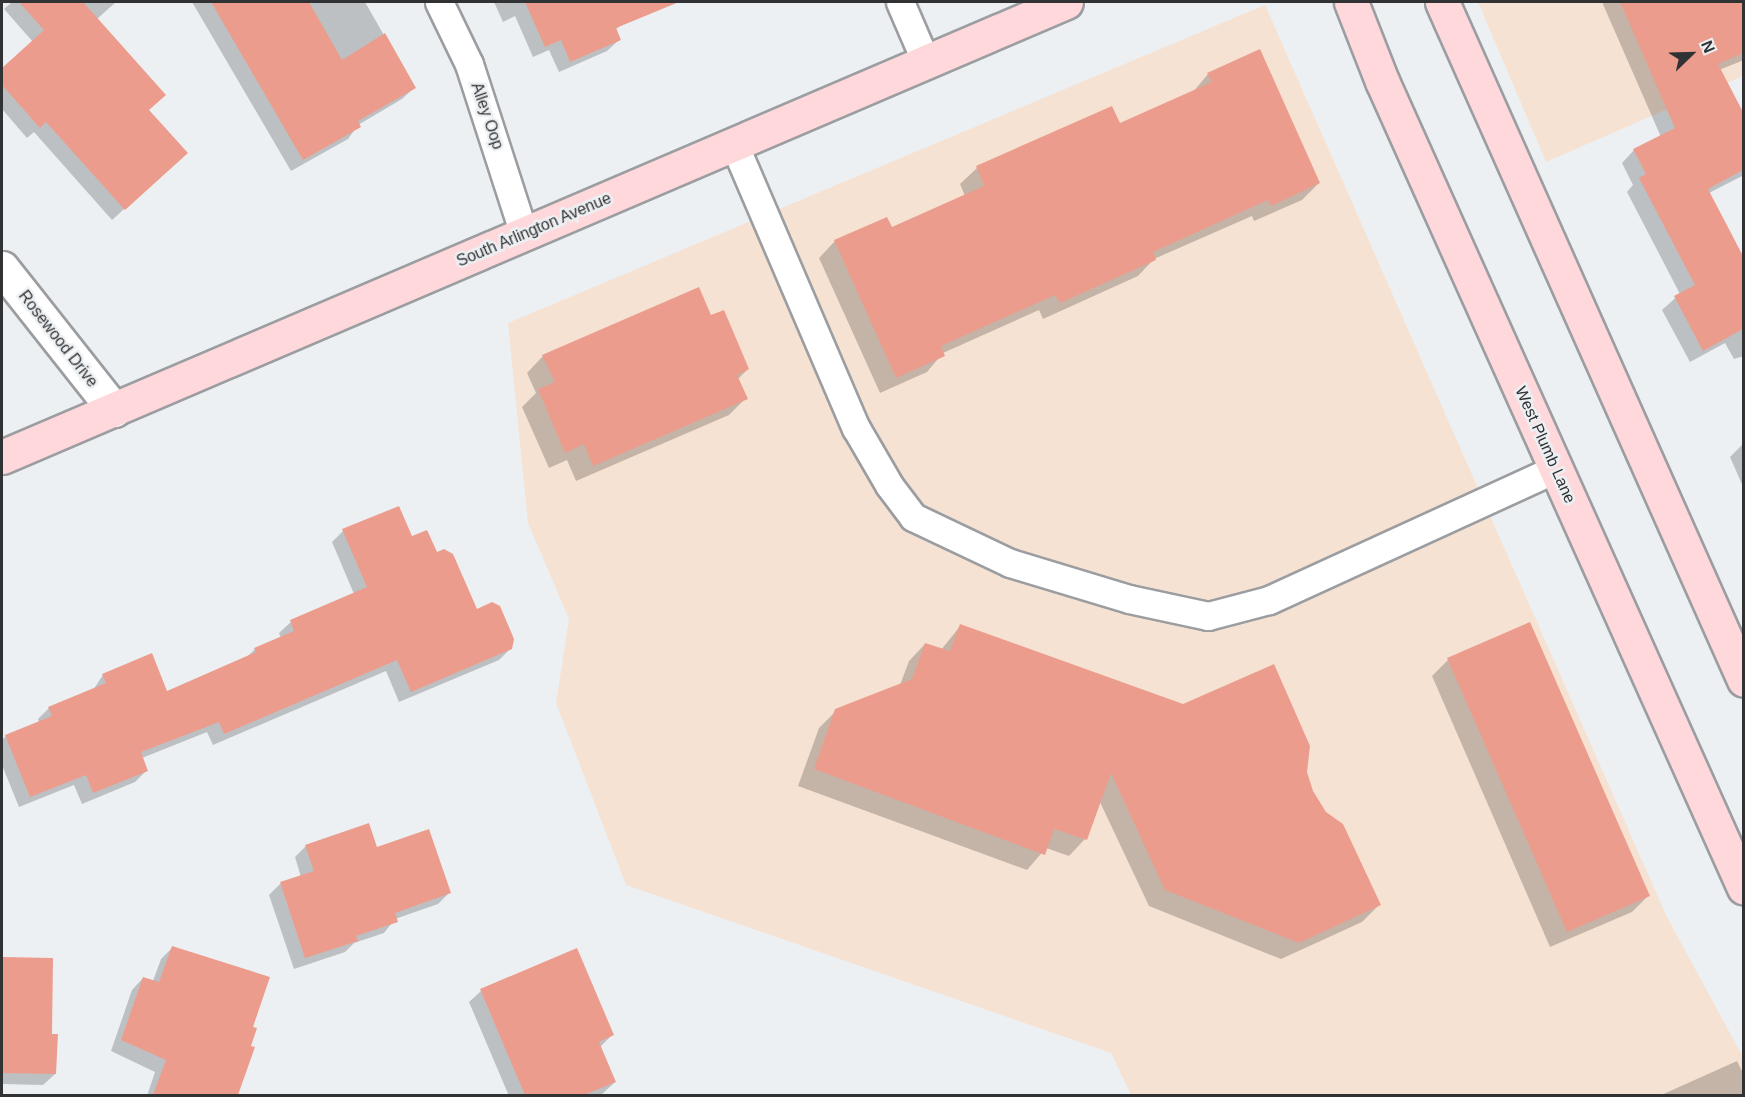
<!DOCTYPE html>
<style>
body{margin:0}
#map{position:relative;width:1745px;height:1097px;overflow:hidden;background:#edf0f3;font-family:Arial,sans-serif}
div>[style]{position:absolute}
.commercial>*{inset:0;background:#f6e2d3}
.shadow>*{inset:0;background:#0003}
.building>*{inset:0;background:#ec9c8c}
.roads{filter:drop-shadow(2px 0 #9b9da0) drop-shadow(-2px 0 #9b9da0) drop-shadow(0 2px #9b9da0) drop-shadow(0 -2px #9b9da0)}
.lane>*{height:27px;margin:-13.5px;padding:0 13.5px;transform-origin:13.5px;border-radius:13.5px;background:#fff}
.street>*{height:33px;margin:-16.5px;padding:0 16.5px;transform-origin:16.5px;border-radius:16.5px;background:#fff}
.secondary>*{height:33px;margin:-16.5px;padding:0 16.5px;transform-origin:16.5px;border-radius:16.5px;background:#fed8db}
span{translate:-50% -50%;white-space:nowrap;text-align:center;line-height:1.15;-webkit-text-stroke:5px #edf0f3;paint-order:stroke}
.street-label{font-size:16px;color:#313233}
.frame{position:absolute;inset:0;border:3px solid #313233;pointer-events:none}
.north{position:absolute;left:1661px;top:24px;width:60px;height:60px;-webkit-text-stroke:4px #edf0f3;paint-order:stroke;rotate:67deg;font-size:16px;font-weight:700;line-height:24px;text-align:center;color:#313233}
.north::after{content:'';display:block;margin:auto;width:21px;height:27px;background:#313233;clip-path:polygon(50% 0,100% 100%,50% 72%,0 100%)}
</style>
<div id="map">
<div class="commercial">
<div style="clip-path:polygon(1478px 2px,1743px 2px,1743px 76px,1546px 162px)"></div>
<div style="clip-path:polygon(1265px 5px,1667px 917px,1743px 1057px,1743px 1095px,1131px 1095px,1111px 1053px,626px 885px,556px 703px,569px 619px,528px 523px,508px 323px)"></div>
</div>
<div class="shadow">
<div style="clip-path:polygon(12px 2px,116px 2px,97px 19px,174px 164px,112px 220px,34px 132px,27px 138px,2px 109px,2px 70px,33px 42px,4px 9px)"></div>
<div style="clip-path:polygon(192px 2px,365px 2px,414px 88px,402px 99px,358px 125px,348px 139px,291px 171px)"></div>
<div style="clip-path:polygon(494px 2px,609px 2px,620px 26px,615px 30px,619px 40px,607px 51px,559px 72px,549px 50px,533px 57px,515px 16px,503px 22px)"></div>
<div style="clip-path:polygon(1602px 2px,1744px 2px,1744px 60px,1719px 70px,1744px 116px,1744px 175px,1709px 193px,1744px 259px,1744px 356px,1734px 359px,1725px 343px,1690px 362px,1662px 310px,1680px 294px,1627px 192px,1633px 185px,1622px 163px,1634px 150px,1661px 137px)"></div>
<div style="clip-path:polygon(1208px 74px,1319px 183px,1302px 200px,1254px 221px,1252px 216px,1154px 259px,1138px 276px,1043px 319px,1039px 310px,943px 353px,927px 372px,880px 393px,819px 258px,835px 241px,891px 229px,965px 196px,960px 184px,977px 168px,1112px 108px,1119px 125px,1193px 92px)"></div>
<div style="clip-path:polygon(711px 317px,748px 369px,738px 379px,746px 398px,729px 415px,576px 481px,567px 460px,549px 468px,522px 407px,536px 393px,527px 373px,543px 356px)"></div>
<div style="clip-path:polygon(1743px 444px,1744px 444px,1744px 489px,1730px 457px)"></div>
<div style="clip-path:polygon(343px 531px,411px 538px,436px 554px,476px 610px,511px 648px,499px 660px,399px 702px,386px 671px,213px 745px,207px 732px,142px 758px,147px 770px,135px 782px,82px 804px,74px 785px,19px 807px,2px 765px,2px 740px,6px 736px,39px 723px,38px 719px,49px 708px,93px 690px,103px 675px,167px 693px,246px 658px,255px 649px,281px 638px,279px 633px,291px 622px,354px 594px,332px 542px)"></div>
<div style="clip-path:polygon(961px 625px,1306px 772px,1312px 792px,1379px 905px,1362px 922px,1281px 959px,1149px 906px,1099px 800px,1085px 839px,1069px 856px,1046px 848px,1027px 870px,798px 786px,819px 728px,836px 711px,900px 685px,909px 661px,925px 644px,941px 650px)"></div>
<div style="clip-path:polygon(1448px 660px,1648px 896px,1632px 912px,1550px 947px,1432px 676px)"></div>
<div style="clip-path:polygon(306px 846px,449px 893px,438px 904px,395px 919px,384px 933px,354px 943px,345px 952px,294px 969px,269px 895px,280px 884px,301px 877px,295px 857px)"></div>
<div style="clip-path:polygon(172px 948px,251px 1027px,249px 1046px,253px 1048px,237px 1096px,147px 1096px,155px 1072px,111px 1051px,132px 990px,143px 978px,153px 981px,161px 959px)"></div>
<div style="clip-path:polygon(4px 958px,50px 1036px,55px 1074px,43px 1085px,2px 1084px)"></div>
<div style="clip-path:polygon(481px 991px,612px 1035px,600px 1047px,615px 1082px,600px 1096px,509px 1096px,469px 1002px)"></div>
<div style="clip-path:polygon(1737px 1061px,1744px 1075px,1744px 1096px,1659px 1096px)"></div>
</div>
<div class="building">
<div style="clip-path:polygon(19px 2px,83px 2px,166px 95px,149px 110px,188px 153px,125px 210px,46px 122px,40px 128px,2px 85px,2px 68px,44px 30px)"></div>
<div style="clip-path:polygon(211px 2px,309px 2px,342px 60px,385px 33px,416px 88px,358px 121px,361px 127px,303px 160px)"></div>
<div style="clip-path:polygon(525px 2px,679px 2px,616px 28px,621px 40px,570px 62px,561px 40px,545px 47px)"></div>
<div style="clip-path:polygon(1620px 2px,1743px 2px,1743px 53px,1718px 64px,1743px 112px,1743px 170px,1708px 189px,1743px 256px,1743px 329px,1703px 351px,1674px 296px,1695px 285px,1639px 178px,1646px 174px,1633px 149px,1675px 128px)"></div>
<div style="clip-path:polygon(1260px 49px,1320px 183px,1271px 206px,1268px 200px,1153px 252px,1156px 260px,1060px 303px,1055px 295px,941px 346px,945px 356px,896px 378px,834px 240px,887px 217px,892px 227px,984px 186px,976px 166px,1112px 106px,1120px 123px,1212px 82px,1207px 73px)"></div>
<div style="clip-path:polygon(699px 287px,711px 315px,724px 310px,749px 369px,737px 375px,748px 399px,593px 466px,584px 444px,565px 453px,538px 389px,555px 382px,542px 355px)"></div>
<div style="clip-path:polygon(399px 506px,412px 536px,427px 530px,437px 552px,444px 549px,453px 554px,477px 609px,492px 602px,500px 606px,514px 639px,512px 649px,411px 692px,397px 660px,224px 734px,219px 722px,141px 752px,148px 771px,93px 793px,86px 775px,30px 797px,5px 735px,52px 716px,48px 707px,106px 683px,102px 674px,152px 653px,167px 691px,256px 652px,254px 648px,294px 631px,290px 620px,367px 587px,342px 529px)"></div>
<div style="clip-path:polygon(1530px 622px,1650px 896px,1567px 932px,1447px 658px)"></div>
<div style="clip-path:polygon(960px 624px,1183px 704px,1274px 664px,1310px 746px,1307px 772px,1313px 791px,1326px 812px,1343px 824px,1381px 905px,1299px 943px,1165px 890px,1111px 773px,1087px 840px,1054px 829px,1045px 855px,814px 769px,835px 709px,912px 679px,925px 643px,950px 651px)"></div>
<div style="clip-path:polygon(369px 823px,377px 847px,429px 829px,451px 893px,395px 913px,398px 922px,356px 936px,358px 941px,305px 958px,280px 882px,314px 871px,305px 845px)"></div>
<div style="clip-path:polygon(172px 946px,270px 977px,253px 1027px,257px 1028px,251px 1046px,255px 1047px,238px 1095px,153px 1095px,166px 1060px,121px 1040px,143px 977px,159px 982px)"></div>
<div style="clip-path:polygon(577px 948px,614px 1035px,599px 1042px,616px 1082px,584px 1095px,525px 1095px,480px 989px)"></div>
<div style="clip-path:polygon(3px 957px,53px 958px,52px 1034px,58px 1034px,56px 1074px,2px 1073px)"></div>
</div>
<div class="roads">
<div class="lane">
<div style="left:439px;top:2px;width:69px;rotate:64.2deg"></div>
<div style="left:469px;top:64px;width:179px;rotate:72.1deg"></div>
<div style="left:900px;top:2px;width:65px;rotate:66.6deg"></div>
<div style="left:734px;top:144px;width:309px;rotate:66.8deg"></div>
<div style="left:856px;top:428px;width:66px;rotate:59.9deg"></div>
<div style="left:889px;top:485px;width:40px;rotate:53deg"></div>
<div style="left:913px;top:517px;width:107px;rotate:25.4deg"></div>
<div style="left:1010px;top:563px;width:124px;rotate:16.8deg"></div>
<div style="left:1129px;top:599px;width:81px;rotate:12.1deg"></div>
<div style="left:1208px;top:616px;width:63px;rotate:-14.7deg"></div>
<div style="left:1269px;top:600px;width:315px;rotate:-24.6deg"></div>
</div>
<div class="street">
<div style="left:2px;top:268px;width:181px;rotate:51.7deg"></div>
</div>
<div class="secondary">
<div style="left:1351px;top:2px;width:85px;rotate:68.6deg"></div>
<div style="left:1382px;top:81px;width:884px;rotate:65.84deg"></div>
<div style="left:1442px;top:2px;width:742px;rotate:65.99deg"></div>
<div style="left:2px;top:457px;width:1157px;rotate:-23.15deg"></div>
</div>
</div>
<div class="street-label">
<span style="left:487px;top:116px;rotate:71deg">Alley Oop</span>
<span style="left:534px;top:230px;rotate:-23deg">South Arlington Avenue</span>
<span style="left:58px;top:339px;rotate:52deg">Rosewood Drive</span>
<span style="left:1545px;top:445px;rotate:66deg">West Plumb Lane</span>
</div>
<div class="frame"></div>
<div class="north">N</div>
</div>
